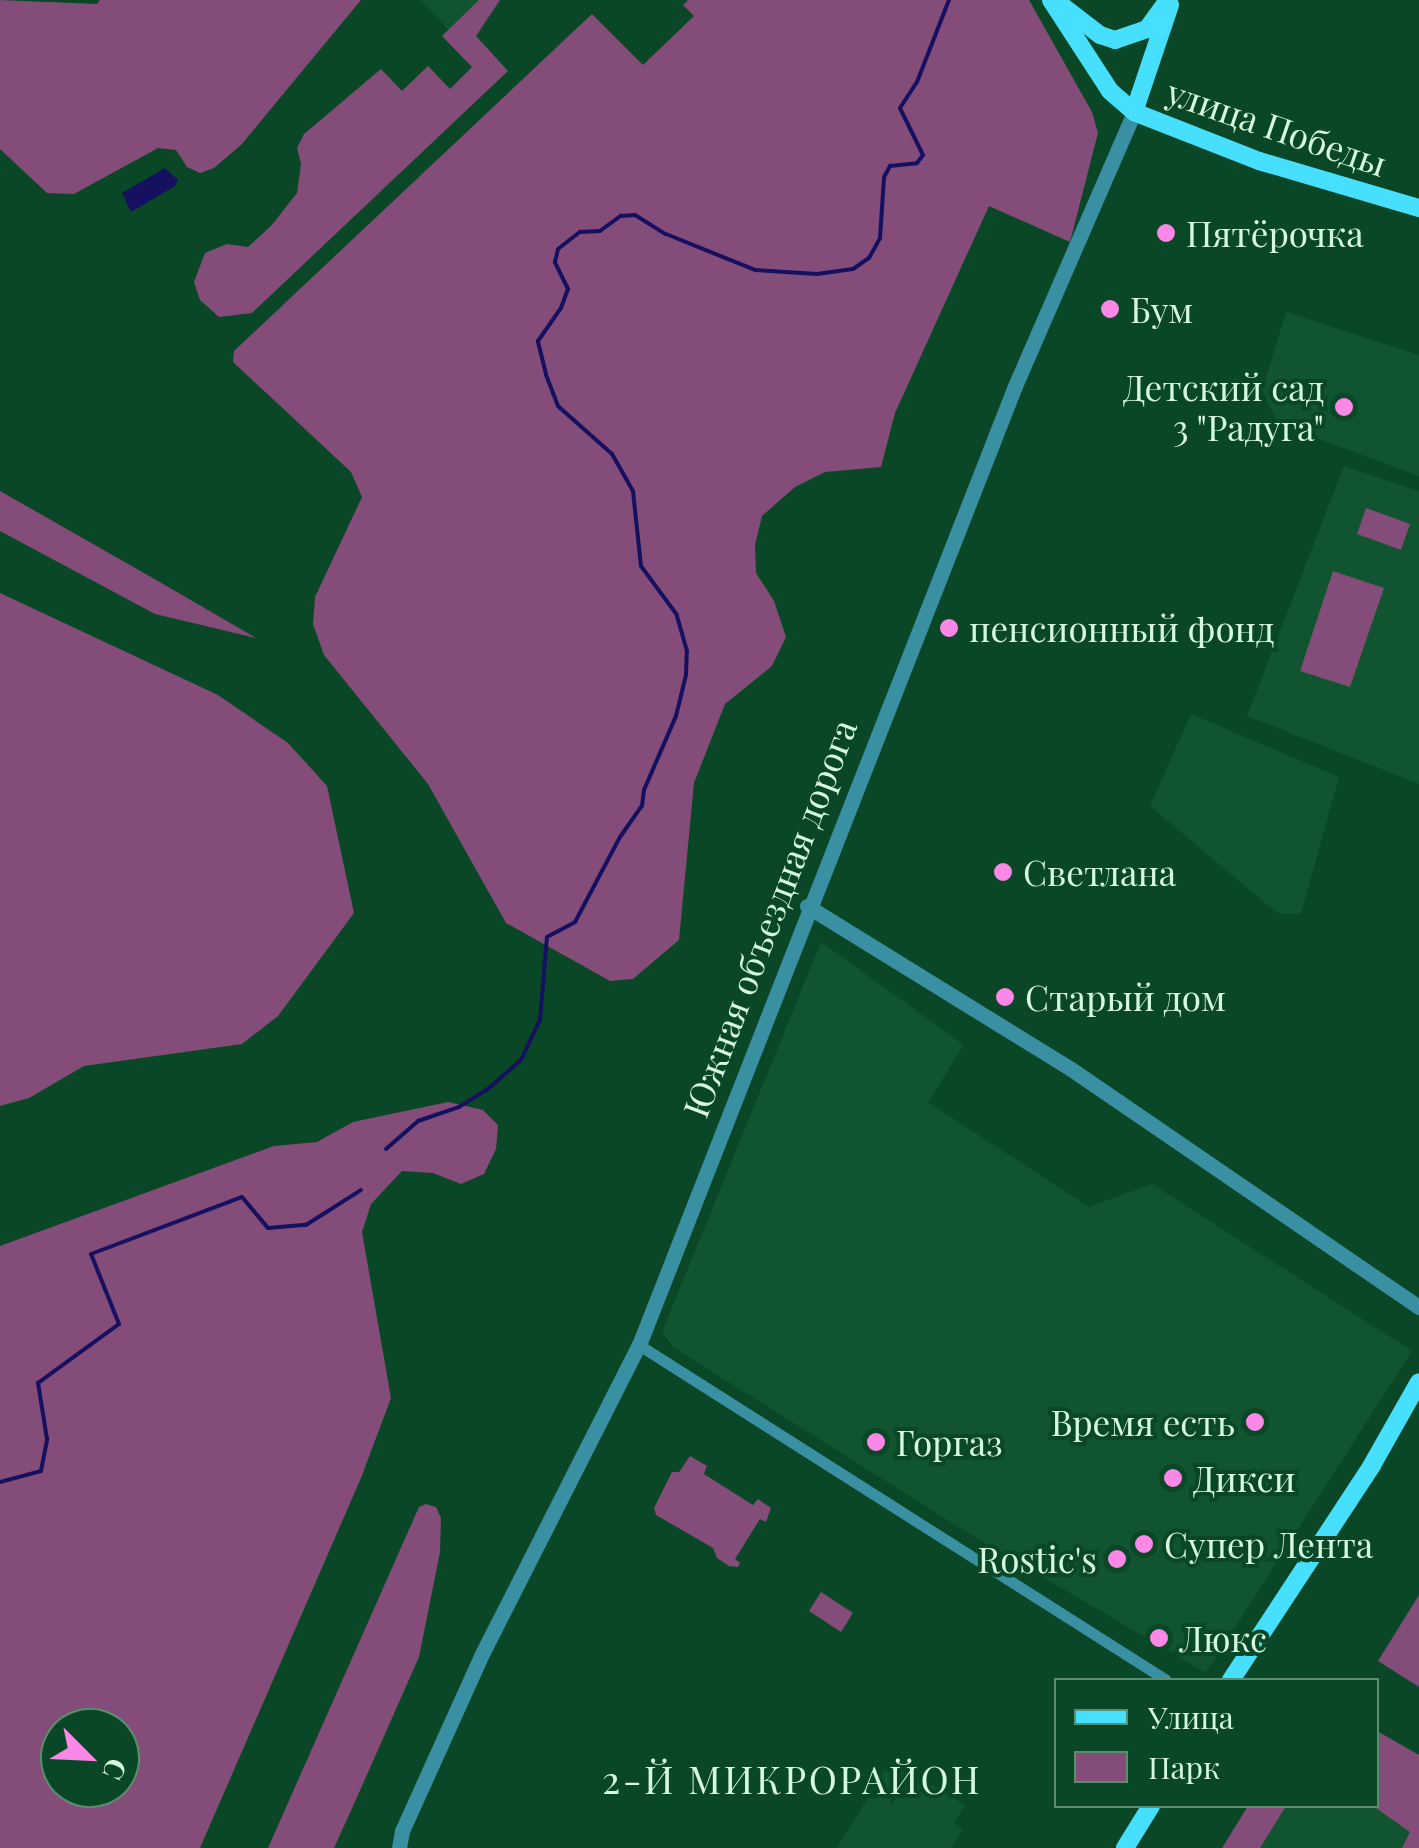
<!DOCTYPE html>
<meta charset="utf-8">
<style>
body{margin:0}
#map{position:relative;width:1419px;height:1848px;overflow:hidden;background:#0a4726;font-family:"Playfair Display",serif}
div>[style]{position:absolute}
.built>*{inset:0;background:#105430}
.green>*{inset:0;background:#844c79}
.water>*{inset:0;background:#15105f}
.stream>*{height:4px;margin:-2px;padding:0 2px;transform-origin:2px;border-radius:2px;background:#15105f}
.minor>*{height:11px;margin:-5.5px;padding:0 5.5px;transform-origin:5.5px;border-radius:5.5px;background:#3990a2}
.tertiary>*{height:15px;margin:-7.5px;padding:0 7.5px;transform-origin:7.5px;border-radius:7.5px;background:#3990a2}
.primary>*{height:18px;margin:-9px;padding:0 9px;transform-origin:9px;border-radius:9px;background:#46dffe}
.dots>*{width:28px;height:28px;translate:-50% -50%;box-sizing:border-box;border:5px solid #0a4726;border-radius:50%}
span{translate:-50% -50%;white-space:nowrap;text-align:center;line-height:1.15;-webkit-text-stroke:8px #0a4726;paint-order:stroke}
.street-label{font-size:35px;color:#d5f9df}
.poi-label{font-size:35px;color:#d5f9df}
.left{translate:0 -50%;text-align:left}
.right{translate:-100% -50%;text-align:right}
.neighbourhood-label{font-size:38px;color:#d5f9df;letter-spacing:2.5px}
.legend{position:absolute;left:1054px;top:1678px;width:325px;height:130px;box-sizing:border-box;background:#0a4726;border:2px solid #5b8e70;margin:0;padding:12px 18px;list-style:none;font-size:30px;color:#d5f9df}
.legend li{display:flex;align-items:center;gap:20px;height:50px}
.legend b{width:50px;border:2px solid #5b8e70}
.north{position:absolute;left:40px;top:1708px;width:100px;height:100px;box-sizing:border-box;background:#0a4726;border:2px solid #5b8e70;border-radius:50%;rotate:114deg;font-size:28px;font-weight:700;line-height:40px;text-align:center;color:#d5f9df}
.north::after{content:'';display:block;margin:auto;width:35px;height:45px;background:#fb87e6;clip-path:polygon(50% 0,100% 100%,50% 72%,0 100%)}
</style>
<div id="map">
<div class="built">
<div style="clip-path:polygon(419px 0,486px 0,451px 32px)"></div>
<div style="clip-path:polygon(1286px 312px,1419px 355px,1419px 476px,1278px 424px,1262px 390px)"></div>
<div style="clip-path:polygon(1344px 466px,1419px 491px,1419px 784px,1247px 716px)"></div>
<div style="clip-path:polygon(1191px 714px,1339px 777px,1301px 914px,1277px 913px,1150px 806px)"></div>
<div style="clip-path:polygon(821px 942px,964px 1045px,928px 1102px,1089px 1207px,1152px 1184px,1412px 1351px,1206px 1673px,968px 1533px,673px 1347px,662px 1332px)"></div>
<div style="clip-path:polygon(891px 1760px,965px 1805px,954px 1823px,963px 1829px,951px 1848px,837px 1848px)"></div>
<div style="clip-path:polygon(1377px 1765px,1419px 1848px,1225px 1848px,1253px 1806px,1376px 1806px)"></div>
</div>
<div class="green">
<div style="clip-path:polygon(0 0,97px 4px,100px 0,361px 0,241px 145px,214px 168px,200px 173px,187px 167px,176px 150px,158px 148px,74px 194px,47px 193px,0 149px)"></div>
<div style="clip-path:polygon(479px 0,500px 0,476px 36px,508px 71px,252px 313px,219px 317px,200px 300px,194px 282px,205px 253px,227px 244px,248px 247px,271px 226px,297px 193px,301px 164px,297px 148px,304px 134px,381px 69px,402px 91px,428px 66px,450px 89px,472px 67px,442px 36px)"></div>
<div style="clip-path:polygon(688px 0,1029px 0,1092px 112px,1098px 133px,1070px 242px,989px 206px,895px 413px,881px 467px,825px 472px,795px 487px,762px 516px,755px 545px,756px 573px,774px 601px,786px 637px,772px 666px,725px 704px,694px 783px,679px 940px,633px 979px,610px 981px,506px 923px,428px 784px,324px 655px,313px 624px,315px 597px,362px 497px,351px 472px,233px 362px,234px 351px,592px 14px,643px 65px,694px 16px,683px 5px)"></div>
<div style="clip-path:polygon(0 491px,158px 581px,256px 638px,155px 614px,0 531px)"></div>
<div style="clip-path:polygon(1366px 508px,1410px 524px,1401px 550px,1357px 534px)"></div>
<div style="clip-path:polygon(1333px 571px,1384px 588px,1350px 687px,1300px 671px)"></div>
<div style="clip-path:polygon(0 593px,218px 695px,288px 743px,327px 786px,354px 913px,278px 1016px,242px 1044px,84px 1066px,29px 1098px,0 1106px)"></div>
<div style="clip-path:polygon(evenodd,448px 1102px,483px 1110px,498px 1125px,496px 1149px,484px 1174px,461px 1184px,433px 1173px,402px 1171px,371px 1204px,362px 1232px,391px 1398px,361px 1478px,200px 1848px,0 1848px,0 1246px,274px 1146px,317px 1142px,353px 1122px,448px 1102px,60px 1728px,120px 1728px,120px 1788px,60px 1788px,60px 1728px)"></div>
<div style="clip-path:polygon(690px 1456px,707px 1466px,704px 1474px,753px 1505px,758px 1499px,771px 1508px,766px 1522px,760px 1519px,735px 1559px,740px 1563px,738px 1567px,729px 1566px,717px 1558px,713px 1548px,656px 1515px,654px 1508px,672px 1472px,679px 1472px)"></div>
<div style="clip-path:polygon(426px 1504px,436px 1507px,441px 1518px,440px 1552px,419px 1657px,358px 1795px,334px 1848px,268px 1848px,419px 1507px)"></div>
<div style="clip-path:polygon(821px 1592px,853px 1613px,841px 1632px,809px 1611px)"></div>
<div style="clip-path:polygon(1419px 1595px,1419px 1687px,1378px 1661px)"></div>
<div style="clip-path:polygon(1377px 1731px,1419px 1755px,1419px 1848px,1402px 1848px,1410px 1832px,1373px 1806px)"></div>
<div style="clip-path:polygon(1248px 1806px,1286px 1806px,1260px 1848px,1222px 1848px)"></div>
</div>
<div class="water">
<div style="clip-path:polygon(165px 168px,178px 180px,175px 186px,131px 212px,122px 193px)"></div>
</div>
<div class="stream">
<div style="left:386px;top:1149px;width:43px;rotate:-41.2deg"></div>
<div style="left:418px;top:1121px;width:43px;rotate:-18.9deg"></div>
<div style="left:459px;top:1107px;width:34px;rotate:-32deg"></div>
<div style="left:488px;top:1089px;width:44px;rotate:-41.3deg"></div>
<div style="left:521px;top:1060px;width:44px;rotate:-64.6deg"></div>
<div style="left:540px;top:1020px;width:83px;rotate:-85.2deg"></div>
<div style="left:547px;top:937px;width:32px;rotate:-28deg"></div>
<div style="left:575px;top:922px;width:96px;rotate:-62.1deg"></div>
<div style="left:620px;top:837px;width:38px;rotate:-55deg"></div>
<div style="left:642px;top:806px;width:16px;rotate:-83deg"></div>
<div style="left:644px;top:790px;width:81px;rotate:-66.6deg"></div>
<div style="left:676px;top:716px;width:42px;rotate:-76.3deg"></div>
<div style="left:686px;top:675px;width:24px;rotate:-88deg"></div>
<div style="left:687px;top:651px;width:37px;rotate:-106deg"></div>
<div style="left:677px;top:615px;width:61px;rotate:-126.3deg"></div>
<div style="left:641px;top:566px;width:75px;rotate:-96.1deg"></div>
<div style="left:633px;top:491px;width:43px;rotate:-119.6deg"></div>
<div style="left:612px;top:454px;width:72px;rotate:-138.4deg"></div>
<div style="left:558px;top:406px;width:34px;rotate:-111deg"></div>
<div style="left:546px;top:374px;width:34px;rotate:-104deg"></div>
<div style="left:538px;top:341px;width:40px;rotate:-55.1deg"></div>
<div style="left:561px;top:308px;width:20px;rotate:-70deg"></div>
<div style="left:568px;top:289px;width:30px;rotate:-116deg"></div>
<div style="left:555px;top:262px;width:13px;rotate:-77deg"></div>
<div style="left:558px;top:249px;width:28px;rotate:-38deg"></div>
<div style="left:580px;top:232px;width:20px;rotate:-3deg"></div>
<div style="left:600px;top:231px;width:26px;rotate:-36deg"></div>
<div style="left:621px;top:216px;width:14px;rotate:-4deg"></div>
<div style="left:635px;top:215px;width:36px;rotate:32deg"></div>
<div style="left:666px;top:234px;width:96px;rotate:22deg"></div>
<div style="left:755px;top:270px;width:62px;rotate:3.7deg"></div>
<div style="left:817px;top:274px;width:36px;rotate:-8deg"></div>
<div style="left:853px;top:269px;width:19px;rotate:-35deg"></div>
<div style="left:869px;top:258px;width:23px;rotate:-61deg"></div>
<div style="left:880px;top:238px;width:61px;rotate:-86.2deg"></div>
<div style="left:884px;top:177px;width:13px;rotate:-61deg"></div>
<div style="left:890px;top:166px;width:27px;rotate:-6deg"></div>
<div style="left:917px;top:163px;width:10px;rotate:-53deg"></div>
<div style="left:923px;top:155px;width:52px;rotate:-116.1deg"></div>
<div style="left:900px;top:108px;width:31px;rotate:-57deg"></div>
<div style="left:917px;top:82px;width:88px;rotate:-68.7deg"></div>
<div style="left:0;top:1482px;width:42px;rotate:-15deg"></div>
<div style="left:41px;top:1471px;width:33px;rotate:-79deg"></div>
<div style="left:47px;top:1439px;width:57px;rotate:-99.1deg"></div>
<div style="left:38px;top:1383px;width:100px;rotate:-36.1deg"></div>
<div style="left:119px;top:1324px;width:75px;rotate:-111.8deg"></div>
<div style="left:91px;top:1254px;width:161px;rotate:-20.7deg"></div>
<div style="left:242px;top:1197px;width:40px;rotate:50deg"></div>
<div style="left:268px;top:1228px;width:38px;rotate:-5deg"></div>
<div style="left:306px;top:1225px;width:65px;rotate:-32.5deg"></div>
</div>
<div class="minor">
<div style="left:639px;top:1345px;width:624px;rotate:32.44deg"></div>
</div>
<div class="tertiary">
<div style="left:807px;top:906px;width:310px;rotate:31.7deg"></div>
<div style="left:1071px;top:1069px;width:422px;rotate:34.4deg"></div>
<div style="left:399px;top:1848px;width:17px;rotate:-80deg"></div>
<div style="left:402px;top:1831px;width:196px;rotate:-65.7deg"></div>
<div style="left:483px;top:1652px;width:344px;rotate:-63.1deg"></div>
<div style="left:639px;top:1345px;width:1030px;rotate:-68.59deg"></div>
<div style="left:1015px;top:386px;width:299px;rotate:-66.5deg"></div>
</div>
<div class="primary">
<div style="left:1051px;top:0;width:108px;rotate:57deg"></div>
<div style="left:1110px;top:91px;width:32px;rotate:41deg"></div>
<div style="left:1134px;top:112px;width:134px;rotate:21.4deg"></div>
<div style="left:1259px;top:161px;width:167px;rotate:16.4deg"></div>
<div style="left:1061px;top:5px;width:49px;rotate:37.6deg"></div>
<div style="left:1100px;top:35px;width:16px;rotate:18deg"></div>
<div style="left:1115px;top:40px;width:34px;rotate:-19deg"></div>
<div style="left:1147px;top:29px;width:36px;rotate:-54deg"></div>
<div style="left:1134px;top:112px;width:113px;rotate:-71.4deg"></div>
<div style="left:1231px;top:1680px;width:257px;rotate:-56.7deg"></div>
<div style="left:1372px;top:1465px;width:95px;rotate:-60.5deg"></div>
<div style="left:1125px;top:1848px;width:49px;rotate:-58.2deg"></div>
</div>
<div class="dots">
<div style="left:1166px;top:233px;background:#fb87e6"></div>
<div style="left:1110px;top:309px;background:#fb87e6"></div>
<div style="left:1344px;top:407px;background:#fb87e6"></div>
<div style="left:949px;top:628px;background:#fb87e6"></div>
<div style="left:1003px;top:872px;background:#fb87e6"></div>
<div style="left:1005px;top:997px;background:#fb87e6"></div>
<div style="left:1255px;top:1422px;background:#fb87e6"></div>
<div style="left:876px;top:1442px;background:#fb87e6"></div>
<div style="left:1173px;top:1478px;background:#fb87e6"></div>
<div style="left:1144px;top:1544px;background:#fb87e6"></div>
<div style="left:1117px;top:1559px;background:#fb87e6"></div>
<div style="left:1159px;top:1638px;background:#fb87e6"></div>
</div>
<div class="street-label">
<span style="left:1277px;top:127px;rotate:19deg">улица Победы</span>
<span style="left:769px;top:918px;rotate:-69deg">Южная объездная дорога</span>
</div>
<div class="poi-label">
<span class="left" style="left:1186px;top:233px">Пятёрочка</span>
<span class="left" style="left:1130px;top:309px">Бум</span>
<span class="right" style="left:1324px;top:407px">Детский сад<br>3 "Радуга"</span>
<span class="left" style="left:969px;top:628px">пенсионный фонд</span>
<span class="left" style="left:1023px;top:872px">Светлана</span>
<span class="left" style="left:1025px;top:997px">Старый дом</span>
<span class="right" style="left:1235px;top:1422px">Время есть</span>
<span class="left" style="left:896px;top:1442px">Горгаз</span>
<span class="left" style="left:1193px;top:1478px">Дикси</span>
<span class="left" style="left:1164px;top:1544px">Супер Лента</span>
<span class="right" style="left:1097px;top:1559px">Rostic's</span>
<span class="left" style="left:1179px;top:1638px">Люкс</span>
</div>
<div class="neighbourhood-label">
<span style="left:792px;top:1779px">2-Й МИКРОРАЙОН</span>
</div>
<ul class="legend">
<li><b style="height:12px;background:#46dffe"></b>Улица</li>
<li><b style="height:28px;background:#844c79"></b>Парк</li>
</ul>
<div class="north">С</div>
</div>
